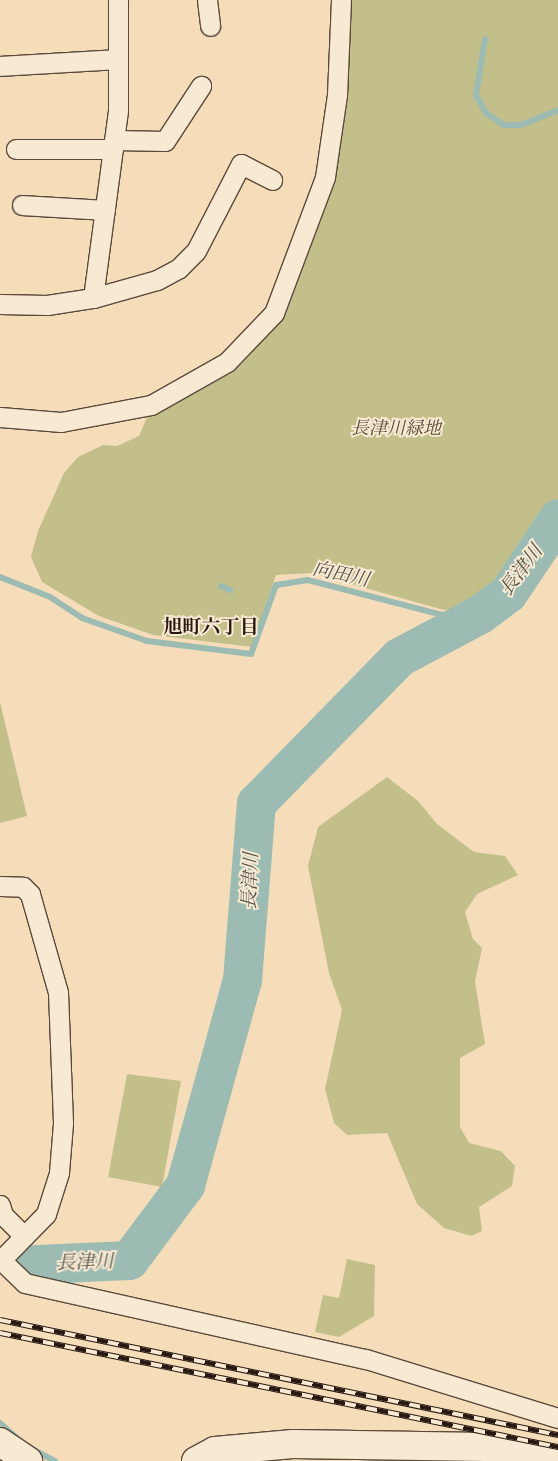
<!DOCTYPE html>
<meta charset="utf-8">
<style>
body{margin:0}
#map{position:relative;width:558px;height:1461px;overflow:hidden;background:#f5ddba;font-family:"IM FELL Great Primer","Noto Serif JP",serif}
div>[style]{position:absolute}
.green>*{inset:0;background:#c2bf8b}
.stream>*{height:6px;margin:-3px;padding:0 3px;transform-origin:3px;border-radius:3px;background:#9cbbb2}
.river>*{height:39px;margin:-19.5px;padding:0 19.5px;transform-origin:19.5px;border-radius:19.5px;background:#9cbbb2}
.roads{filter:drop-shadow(1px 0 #5a4a3c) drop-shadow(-1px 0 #5a4a3c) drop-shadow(0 1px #5a4a3c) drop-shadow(0 -1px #5a4a3c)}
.street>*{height:19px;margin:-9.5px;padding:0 9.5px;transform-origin:9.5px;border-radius:9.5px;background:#f8e9d2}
.secondary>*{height:28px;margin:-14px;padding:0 14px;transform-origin:14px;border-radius:14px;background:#f8e9d2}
.rail>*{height:5.5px;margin-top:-2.75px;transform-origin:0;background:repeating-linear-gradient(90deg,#f8e9d2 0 11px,#271912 0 22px);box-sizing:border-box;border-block:1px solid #271912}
span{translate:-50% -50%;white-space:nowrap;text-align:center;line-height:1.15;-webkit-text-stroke:4px #f8e9d2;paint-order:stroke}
.park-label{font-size:18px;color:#564b36;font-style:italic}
.water-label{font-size:19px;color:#50524a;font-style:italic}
.neighbourhood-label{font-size:19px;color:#271912;font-weight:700}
</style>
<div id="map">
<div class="green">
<div style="clip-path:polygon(348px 0,558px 0,558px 503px,486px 598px,461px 608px,444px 610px,311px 573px,276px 575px,252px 647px,153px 635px,99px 616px,42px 582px,31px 557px,38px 531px,64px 473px,78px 457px,103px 445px,117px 446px,139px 436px,148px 415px,198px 388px,281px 313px,333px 177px)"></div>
<div style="clip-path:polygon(0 702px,27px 816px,0 823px)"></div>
<div style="clip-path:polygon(387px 777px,418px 801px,437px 824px,474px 852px,505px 856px,518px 875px,477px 894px,465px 912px,473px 939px,482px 948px,475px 981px,485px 1044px,460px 1058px,460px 1127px,469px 1143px,501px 1151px,515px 1166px,512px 1186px,479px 1207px,482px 1231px,471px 1236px,444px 1228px,417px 1204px,387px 1133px,347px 1135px,334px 1123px,325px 1089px,342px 1010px,329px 973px,308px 866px,318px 827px)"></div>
<div style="clip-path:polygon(127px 1074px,181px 1081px,162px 1187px,108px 1177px)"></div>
<div style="clip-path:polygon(347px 1259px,375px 1265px,374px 1316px,339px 1337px,315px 1332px,323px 1295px,339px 1298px)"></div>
</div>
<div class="stream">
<div style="left:485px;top:39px;width:57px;rotate:99.1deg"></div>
<div style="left:476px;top:95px;width:21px;rotate:61deg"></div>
<div style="left:486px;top:113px;width:22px;rotate:34deg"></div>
<div style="left:504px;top:125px;width:17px"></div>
<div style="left:521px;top:125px;width:40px;rotate:-22deg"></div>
<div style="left:0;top:577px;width:54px;rotate:21.8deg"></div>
<div style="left:50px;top:597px;width:38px;rotate:33deg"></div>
<div style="left:82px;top:618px;width:69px;rotate:19.5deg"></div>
<div style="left:147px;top:641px;width:105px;rotate:7.1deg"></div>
<div style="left:251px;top:654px;width:73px;rotate:-70.1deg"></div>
<div style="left:276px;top:585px;width:32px;rotate:-9deg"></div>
<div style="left:308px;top:580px;width:162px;rotate:14.6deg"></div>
<div style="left:221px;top:586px;width:10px;rotate:24deg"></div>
<div style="left:0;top:1423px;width:24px;rotate:42deg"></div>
<div style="left:32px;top:1449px;width:26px;rotate:28deg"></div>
</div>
<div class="river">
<div style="left:36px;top:1264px;width:93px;rotate:-2.5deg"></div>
<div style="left:129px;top:1260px;width:94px;rotate:-53.3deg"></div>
<div style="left:185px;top:1185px;width:213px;rotate:-74.5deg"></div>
<div style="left:242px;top:980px;width:178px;rotate:-85.5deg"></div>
<div style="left:256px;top:803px;width:204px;rotate:-45.6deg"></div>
<div style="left:399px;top:657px;width:92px;rotate:-28deg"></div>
<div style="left:480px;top:614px;width:35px;rotate:-37deg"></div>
<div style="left:508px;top:593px;width:90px;rotate:-56.3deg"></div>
</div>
<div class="roads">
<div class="street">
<div style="left:207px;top:0;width:26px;rotate:83deg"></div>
<div style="left:0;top:66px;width:118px;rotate:-3.4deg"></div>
<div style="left:114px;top:140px;width:51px;rotate:1.1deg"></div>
<div style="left:165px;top:141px;width:66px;rotate:-56.8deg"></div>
<div style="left:16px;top:149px;width:97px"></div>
<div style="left:22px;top:205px;width:83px;rotate:3.4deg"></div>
<div style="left:93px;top:298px;width:190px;rotate:-82.4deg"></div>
<div style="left:118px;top:110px;width:110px;rotate:-90deg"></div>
<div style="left:0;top:304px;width:47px;rotate:1.2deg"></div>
<div style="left:47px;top:305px;width:47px;rotate:-8.7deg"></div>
<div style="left:93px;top:298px;width:66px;rotate:-15.7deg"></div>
<div style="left:157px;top:280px;width:24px;rotate:-28deg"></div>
<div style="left:178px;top:269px;width:25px;rotate:-45deg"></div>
<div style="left:196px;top:251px;width:98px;rotate:-62.7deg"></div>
<div style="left:241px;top:164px;width:35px;rotate:27deg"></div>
<div style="left:0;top:417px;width:61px;rotate:4.7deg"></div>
<div style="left:61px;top:422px;width:92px;rotate:-10.7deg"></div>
<div style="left:151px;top:405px;width:87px;rotate:-29.5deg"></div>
<div style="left:227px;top:362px;width:68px;rotate:-46.2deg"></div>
<div style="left:274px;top:313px;width:145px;rotate:-69.4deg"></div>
<div style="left:325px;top:177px;width:83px;rotate:-81.7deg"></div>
<div style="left:337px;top:95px;width:95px;rotate:-87.6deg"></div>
<div style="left:0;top:886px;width:23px;rotate:2deg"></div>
<div style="left:23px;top:887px;width:10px;rotate:45deg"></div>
<div style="left:30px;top:894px;width:102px;rotate:74.1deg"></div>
<div style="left:58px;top:992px;width:131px;rotate:87.8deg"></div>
<div style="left:63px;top:1123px;width:50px;rotate:94.6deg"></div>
<div style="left:59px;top:1173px;width:43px;rotate:107.6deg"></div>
<div style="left:46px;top:1214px;width:66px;rotate:134.4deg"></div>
<div style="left:0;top:1205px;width:10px;rotate:73deg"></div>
<div style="left:3px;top:1215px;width:30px;rotate:45deg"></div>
<div style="left:1px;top:1260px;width:33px;rotate:44deg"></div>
<div style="left:25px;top:1283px;width:349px;rotate:12.6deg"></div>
<div style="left:366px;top:1359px;width:201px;rotate:17.1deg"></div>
</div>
<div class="secondary">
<div style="left:0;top:1442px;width:34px;rotate:34deg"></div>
<div style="left:196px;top:1461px;width:21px;rotate:-28deg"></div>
<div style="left:215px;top:1451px;width:78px;rotate:-5.1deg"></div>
<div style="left:293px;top:1444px;width:193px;rotate:0.9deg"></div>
<div style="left:486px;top:1447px;width:66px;rotate:12.3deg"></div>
</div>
</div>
<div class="rail">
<div style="left:0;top:1320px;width:570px;rotate:11.65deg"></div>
<div style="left:0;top:1333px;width:570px;rotate:11.55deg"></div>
</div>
<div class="park-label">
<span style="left:396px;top:428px">長津川緑地</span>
</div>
<div class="water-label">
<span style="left:521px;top:570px;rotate:-53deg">長津川</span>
<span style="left:341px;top:574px;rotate:12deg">向田川</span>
<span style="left:250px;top:881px;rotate:-88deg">長津川</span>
<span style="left:85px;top:1262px;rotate:-2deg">長津川</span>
</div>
<div class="neighbourhood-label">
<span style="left:211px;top:627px">旭町六丁目</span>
</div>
</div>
